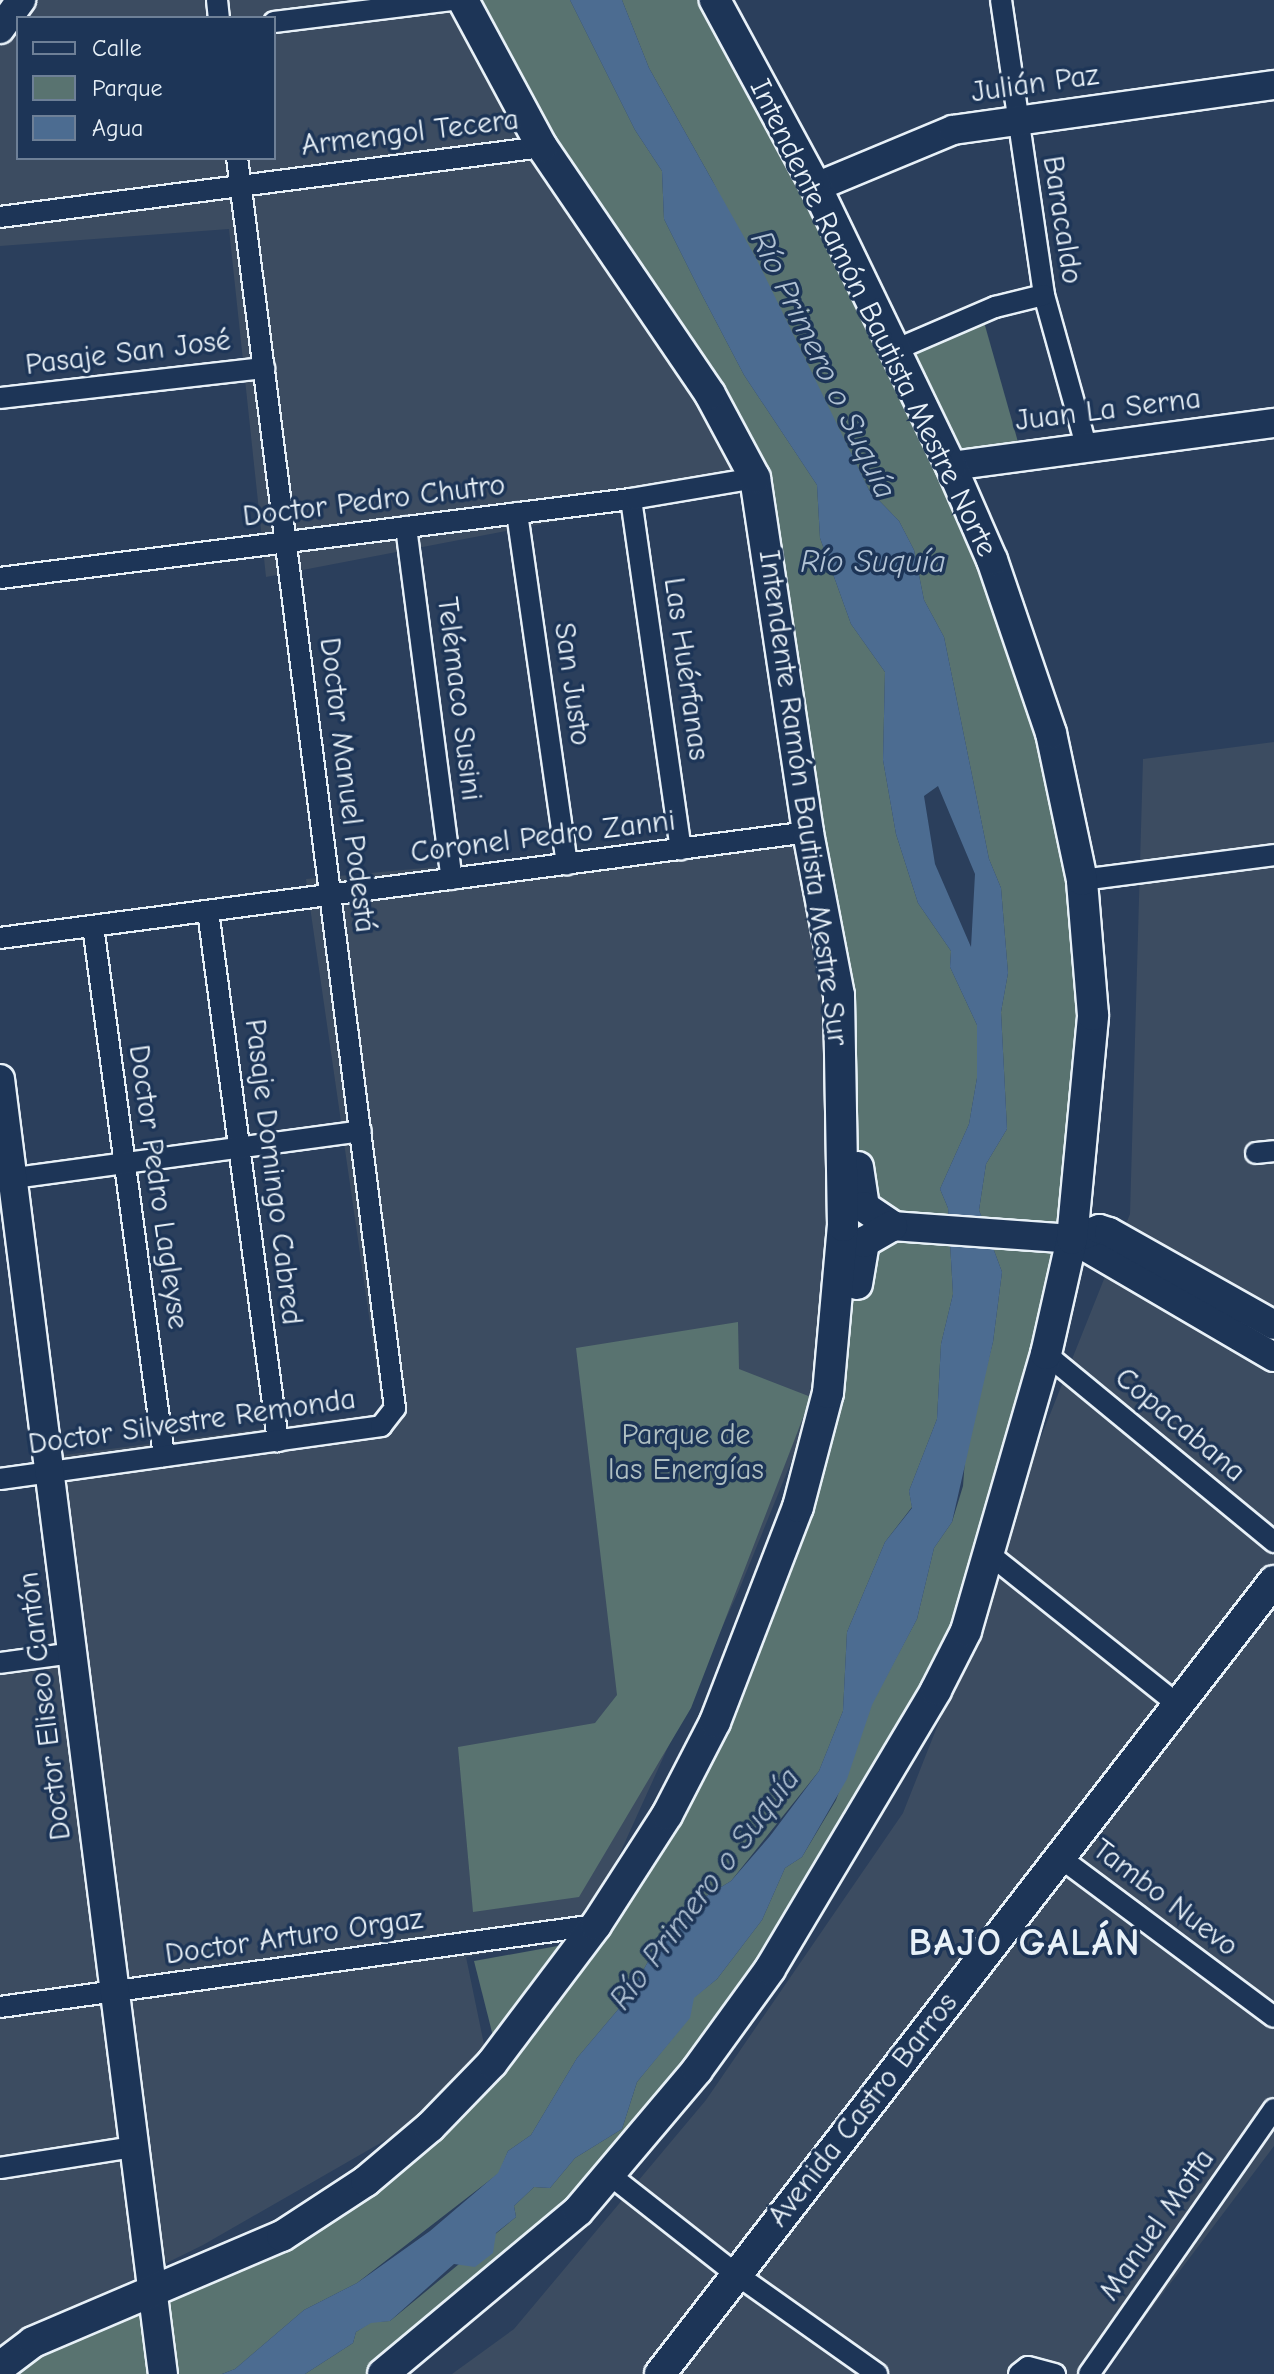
<!DOCTYPE html>
<meta charset="utf-8">
<style>
body{margin:0}
#map{position:relative;width:1274px;height:2374px;overflow:hidden;background:#2b3f5c;font-family:"Comic Neue",sans-serif}
div>[style]{position:absolute}
.built>*{inset:0;background:#3c4c61}
.green>*{inset:0;background:#597370}
.water>*{inset:0;background:#4c6c91}
.roads{filter:drop-shadow(2px 0 #e8f1f8) drop-shadow(-2px 0 #e8f1f8) drop-shadow(0 2px #e8f1f8) drop-shadow(0 -2px #e8f1f8)}
.street>*{height:20px;margin:-10px;padding:0 10px;transform-origin:10px;border-radius:10px;background:#1d3557}
.secondary>*{height:28px;margin:-14px;padding:0 14px;transform-origin:14px;border-radius:14px;background:#1d3557}
.primary>*{height:30px;margin:-15px;padding:0 15px;transform-origin:15px;border-radius:15px;background:#1d3557}
span{translate:-50% -50%;white-space:nowrap;text-align:center;line-height:1.15;-webkit-text-stroke:7px #1d3557;paint-order:stroke}
.street-label{font-size:30px;color:#e8f1f8}
.park-label{font-size:30px;color:#afbfc2}
.water-label{font-size:32px;color:#b1c2d4;font-style:italic}
.district-label{font-size:38px;color:#e8f1f8;font-weight:700;letter-spacing:2px}
.legend{position:absolute;left:16px;top:16px;width:260px;height:144px;box-sizing:border-box;background:#1d3557;border:2px solid #6e8097;margin:0;padding:10px 14px;list-style:none;font-size:24px;color:#e8f1f8}
.legend li{display:flex;align-items:center;gap:16px;height:40px}
.legend b{width:40px;border:2px solid #6e8097}
</style>
<div id="map">
<div class="built">
<div style="clip-path:polygon(evenodd,0 0,451px 0,761px 482px,266px 577px,229px 229px,0 246px,0 0,18px 18px,274px 18px,274px 158px,18px 158px,18px 18px)"></div>
<div style="clip-path:polygon(1274px 742px,1274px 2146px,1102px 2374px,452px 2374px,514px 2329px,706px 2100px,903px 1813px,986px 1603px,1019px 1492px,1130px 1214px,1143px 759px)"></div>
<div style="clip-path:polygon(800px 833px,833px 1077px,825px 1379px,739px 1590px,583px 1935px,466px 1957px,486px 2054px,398px 2133px,203px 2245px,0 2345px,0 1651px,57px 1642px,34px 1459px,383px 1413px,306px 879px)"></div>
</div>
<div class="green">
<div style="clip-path:polygon(463px 0,570px 0,635px 130px,662px 171px,664px 219px,701px 293px,744px 375px,817px 485px,820px 538px,851px 624px,885px 672px,883px 760px,896px 834px,918px 903px,951px 951px,950px 967px,977px 1025px,977px 1078px,969px 1124px,940px 1189px,948px 1208px,953px 1294px,941px 1344px,937px 1419px,909px 1491px,912px 1507px,885px 1542px,847px 1632px,843px 1711px,819px 1771px,731px 1881px,687px 1908px,658px 1944px,627px 1999px,577px 2058px,531px 2135px,508px 2151px,499px 2173px,357px 2283px,304px 2310px,235px 2369px,222px 2374px,0 2374px,252px 2251px,430px 2128px,667px 1815px,813px 1459px,842px 1042px,755px 478px)"></div>
<div style="clip-path:polygon(622px 0,715px 0,1022px 641px,1090px 955px,1072px 1239px,936px 1690px,629px 2154px,383px 2374px,305px 2374px,353px 2343px,356px 2332px,371px 2322px,390px 2321px,516px 2217px,514px 2206px,534px 2187px,550px 2188px,575px 2158px,622px 2129px,637px 2082px,689px 2018px,693px 1998px,717px 1979px,762px 1920px,785px 1868px,802px 1857px,836px 1800px,871px 1705px,917px 1619px,934px 1548px,952px 1522px,963px 1486px,966px 1446px,993px 1342px,1002px 1272px,979px 1210px,986px 1164px,1007px 1129px,1001px 1012px,1008px 973px,1001px 888px,989px 859px,944px 637px,924px 600px,914px 550px,899px 521px,869px 490px,712px 180px,649px 68px)"></div>
<div style="clip-path:polygon(984px 322px,1018px 442px,957px 455px,913px 354px)"></div>
<div style="clip-path:polygon(738px 1322px,739px 1369px,811px 1397px,691px 1708px,579px 1897px,473px 1912px,458px 1747px,595px 1723px,617px 1695px,576px 1348px)"></div>
<div style="clip-path:polygon(574px 1943px,494px 2040px,474px 1961px)"></div>
</div>
<div class="water">
<div style="clip-path:polygon(evenodd,570px 0,622px 0,649px 68px,757px 260px,869px 490px,899px 521px,914px 550px,924px 600px,944px 637px,989px 859px,1001px 888px,1008px 973px,1001px 1012px,1007px 1129px,986px 1164px,979px 1210px,1002px 1272px,993px 1342px,952px 1522px,934px 1548px,917px 1619px,872px 1705px,847px 1779px,802px 1857px,785px 1868px,762px 1920px,717px 1979px,694px 1998px,690px 2018px,637px 2082px,622px 2129px,575px 2158px,550px 2188px,534px 2187px,514px 2206px,516px 2217px,496px 2233px,493px 2253px,475px 2267px,454px 2264px,390px 2321px,371px 2323px,356px 2332px,353px 2343px,305px 2374px,222px 2374px,235px 2369px,304px 2310px,357px 2283px,430px 2231px,498px 2173px,508px 2151px,531px 2135px,577px 2058px,627px 1999px,658px 1944px,687px 1908px,731px 1881px,770px 1836px,819px 1771px,843px 1711px,847px 1632px,885px 1542px,912px 1508px,909px 1491px,937px 1419px,941px 1344px,953px 1294px,948px 1208px,940px 1189px,969px 1124px,977px 1078px,977px 1025px,950px 967px,951px 951px,918px 903px,896px 834px,883px 760px,885px 672px,851px 624px,820px 538px,817px 485px,744px 375px,701px 293px,664px 219px,662px 171px,635px 130px,570px 0,938px 786px,975px 874px,971px 947px,935px 864px,924px 796px,938px 786px)"></div>
</div>
<div class="roads">
<div class="street">
<div style="left:217px;top:0;width:18px;rotate:84deg"></div>
<div style="left:1001px;top:0;width:298px;rotate:81.7deg"></div>
<div style="left:1044px;top:295px;width:156px;rotate:74.4deg"></div>
<div style="left:274px;top:22px;width:181px;rotate:-7deg"></div>
<div style="left:0;top:217px;width:547px;rotate:-7.36deg"></div>
<div style="left:895px;top:350px;width:109px;rotate:-23.3deg"></div>
<div style="left:995px;top:307px;width:50px;rotate:-13.8deg"></div>
<div style="left:0;top:398px;width:266px;rotate:-6.5deg"></div>
<div style="left:631px;top:499px;width:354px;rotate:81.9deg"></div>
<div style="left:517px;top:513px;width:355px;rotate:81.9deg"></div>
<div style="left:406px;top:527px;width:355px;rotate:82.6deg"></div>
<div style="left:0;top:578px;width:636px;rotate:-7.14deg"></div>
<div style="left:631px;top:499px;width:126px;rotate:-9.6deg"></div>
<div style="left:1082px;top:880px;width:194px;rotate:-7.4deg"></div>
<div style="left:208px;top:911px;width:535px;rotate:82.48deg"></div>
<div style="left:93px;top:926px;width:535px;rotate:82.37deg"></div>
<div style="left:0;top:938px;width:815px;rotate:-7.47deg"></div>
<div style="left:1256px;top:1153px;width:18px;rotate:-6deg"></div>
<div style="left:0;top:1180px;width:364px;rotate:-7.7deg"></div>
<div style="left:1046px;top:1354px;width:296px;rotate:39.5deg"></div>
<div style="left:0;top:1479px;width:385px;rotate:-7.9deg"></div>
<div style="left:381px;top:1426px;width:23px;rotate:-52deg"></div>
<div style="left:395px;top:1408px;width:1260px;rotate:-97.2deg"></div>
<div style="left:988px;top:1553px;width:242px;rotate:38.6deg"></div>
<div style="left:0;top:1663px;width:74px;rotate:-7.8deg"></div>
<div style="left:1058px;top:1856px;width:269px;rotate:36.7deg"></div>
<div style="left:0;top:2007px;width:602px;rotate:-7.83deg"></div>
<div style="left:0;top:2168px;width:134px;rotate:-9deg"></div>
<div style="left:610px;top:2175px;width:160px;rotate:38.2deg"></div>
<div style="left:736px;top:2274px;width:173px;rotate:35.3deg"></div>
<div style="left:1019px;top:2374px;width:11px;rotate:-38deg"></div>
<div style="left:1028px;top:2367px;width:28px;rotate:15deg"></div>
<div style="left:1089px;top:2374px;width:323px;rotate:-55.1deg"></div>
</div>
<div class="secondary">
<div style="left:0;top:29px;width:36px;rotate:-54deg"></div>
<div style="left:816px;top:187px;width:148px;rotate:-22.6deg"></div>
<div style="left:953px;top:130px;width:324px;rotate:-8deg"></div>
<div style="left:951px;top:466px;width:326px;rotate:-7.6deg"></div>
<div style="left:0;top:1079px;width:1305px;rotate:82.83deg"></div>
<div style="left:892px;top:1226px;width:180px;rotate:4.1deg"></div>
<div style="left:1072px;top:1239px;width:234px;rotate:30.3deg"></div>
<div style="left:1072px;top:1239px;width:29px;rotate:-20deg"></div>
<div style="left:1099px;top:1229px;width:10px;rotate:17deg"></div>
<div style="left:1109px;top:1232px;width:189px;rotate:29.4deg"></div>
</div>
<div class="primary">
<div style="left:858px;top:1167px;width:40px;rotate:81.5deg"></div>
<div style="left:864px;top:1207px;width:34px;rotate:34deg"></div>
<div style="left:857px;top:1284px;width:43px;rotate:-80.5deg"></div>
<div style="left:864px;top:1242px;width:32px;rotate:-30deg"></div>
<div style="left:0;top:2367px;width:41px;rotate:-37.1deg"></div>
<div style="left:33px;top:2342px;width:271px;rotate:-23.1deg"></div>
<div style="left:282px;top:2236px;width:100px;rotate:-33.2deg"></div>
<div style="left:366px;top:2181px;width:84px;rotate:-40.2deg"></div>
<div style="left:430px;top:2127px;width:89px;rotate:-45.9deg"></div>
<div style="left:492px;top:2063px;width:173px;rotate:-53deg"></div>
<div style="left:596px;top:1925px;width:131px;rotate:-57.2deg"></div>
<div style="left:667px;top:1815px;width:105px;rotate:-62.7deg"></div>
<div style="left:715px;top:1722px;width:230px;rotate:-68.9deg"></div>
<div style="left:798px;top:1507px;width:118px;rotate:-75.3deg"></div>
<div style="left:828px;top:1393px;width:168px;rotate:-84.9deg"></div>
<div style="left:843px;top:1226px;width:231px;rotate:-91deg"></div>
<div style="left:839px;top:995px;width:166px;rotate:-100.8deg"></div>
<div style="left:808px;top:832px;width:358px;rotate:-98.5deg"></div>
<div style="left:755px;top:478px;width:95px;rotate:-118.2deg"></div>
<div style="left:710px;top:394px;width:299px;rotate:-124.2deg"></div>
<div style="left:542px;top:147px;width:167px;rotate:-118.3deg"></div>
<div style="left:383px;top:2374px;width:254px;rotate:-39.9deg"></div>
<div style="left:578px;top:2211px;width:185px;rotate:-49.8deg"></div>
<div style="left:697px;top:2070px;width:125px;rotate:-54.1deg"></div>
<div style="left:770px;top:1969px;width:325px;rotate:-59.2deg"></div>
<div style="left:936px;top:1690px;width:66px;rotate:-63deg"></div>
<div style="left:966px;top:1631px;width:288px;rotate:-73.9deg"></div>
<div style="left:1046px;top:1354px;width:118px;rotate:-77.3deg"></div>
<div style="left:1072px;top:1239px;width:225px;rotate:-84.6deg"></div>
<div style="left:1093px;top:1015px;width:135px;rotate:-94.7deg"></div>
<div style="left:1082px;top:880px;width:150px;rotate:-101.9deg"></div>
<div style="left:1051px;top:733px;width:183px;rotate:-108.8deg"></div>
<div style="left:992px;top:560px;width:103px;rotate:-113.6deg"></div>
<div style="left:951px;top:466px;width:310px;rotate:-115.8deg"></div>
<div style="left:816px;top:187px;width:213px;rotate:-118.4deg"></div>
<div style="left:660px;top:2374px;width:1003px;rotate:-52.25deg"></div>
</div>
</div>
<div class="street-label">
<span style="left:1035px;top:84px;rotate:-8deg">Julián Paz</span>
<span style="left:410px;top:133px;rotate:-7deg">Armengol Tecera</span>
<span style="left:1062px;top:220px;rotate:81deg">Baracaldo</span>
<span style="left:873px;top:318px;rotate:64deg">Intendente Ramón Bautista Mestre Norte</span>
<span style="left:128px;top:353px;rotate:-7deg">Pasaje San José</span>
<span style="left:1108px;top:410px;rotate:-7deg">Juan La Serna</span>
<span style="left:374px;top:501px;rotate:-7deg">Doctor Pedro Chutro</span>
<span style="left:686px;top:669px;rotate:82deg">Las Huérfanas</span>
<span style="left:572px;top:684px;rotate:82deg">San Justo</span>
<span style="left:459px;top:699px;rotate:83deg">Telémaco Susini</span>
<span style="left:347px;top:785px;rotate:83deg">Doctor Manuel Podestá</span>
<span style="left:803px;top:798px;rotate:82deg">Intendente Ramón Bautista Mestre Sur</span>
<span style="left:543px;top:837px;rotate:-7deg">Coronel Pedro Zanni</span>
<span style="left:273px;top:1172px;rotate:83deg">Pasaje Domingo Cabred</span>
<span style="left:158px;top:1187px;rotate:82deg">Doctor Pedro Lagleyse</span>
<span style="left:192px;top:1422px;rotate:-8deg">Doctor Silvestre Remonda</span>
<span style="left:1180px;top:1425px;rotate:40deg">Copacabana</span>
<span style="left:45px;top:1706px;rotate:-97deg">Doctor Eliseo Cantón</span>
<span style="left:1165px;top:1898px;rotate:37deg">Tambo Nuevo</span>
<span style="left:294px;top:1937px;rotate:-8deg">Doctor Arturo Orgaz</span>
<span style="left:863px;top:2110px;rotate:-52deg">Avenida Castro Barros</span>
<span style="left:1157px;top:2225px;rotate:-55deg">Manuel Motta</span>
</div>
<div class="park-label">
<span style="left:686px;top:1452px">Parque de<br>las Energías</span>
</div>
<div class="water-label">
<span style="left:823px;top:365px;rotate:64deg">Río Primero o Suquía</span>
<span style="left:873px;top:562px">Río Suquía</span>
<span style="left:705px;top:1889px;rotate:-53deg">Río Primero o Suquía</span>
</div>
<div class="district-label">
<span style="left:1025px;top:1944px">BAJO GALÁN</span>
</div>
<ul class="legend">
<li><b style="height:10px;background:#1d3557"></b>Calle</li>
<li><b style="height:22px;background:#597370"></b>Parque</li>
<li><b style="height:22px;background:#4c6c91"></b>Agua</li>
</ul>
</div>
